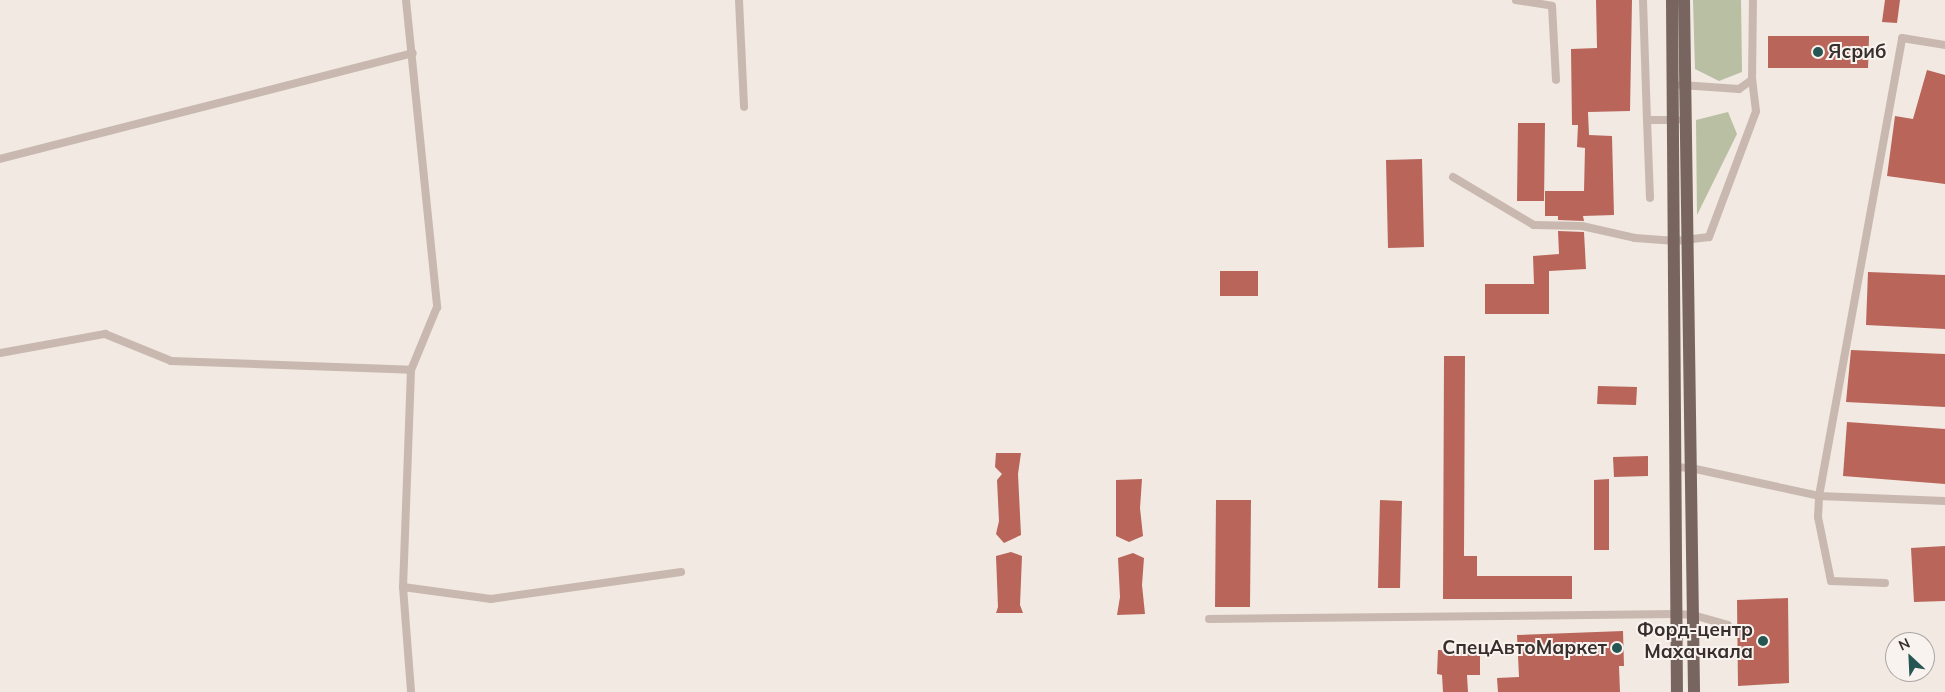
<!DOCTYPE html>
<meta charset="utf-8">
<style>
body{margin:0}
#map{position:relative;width:1945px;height:692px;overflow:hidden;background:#f1e9e2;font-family:Mulish,sans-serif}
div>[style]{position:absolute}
.green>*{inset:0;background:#b9bfa3}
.building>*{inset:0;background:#b96559}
.service>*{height:8px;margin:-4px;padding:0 4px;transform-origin:4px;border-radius:4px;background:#c9b8af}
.primary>*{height:12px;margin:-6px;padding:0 6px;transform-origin:6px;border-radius:6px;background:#78655f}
.dots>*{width:14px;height:14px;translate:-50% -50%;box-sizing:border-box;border:2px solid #f9f3ef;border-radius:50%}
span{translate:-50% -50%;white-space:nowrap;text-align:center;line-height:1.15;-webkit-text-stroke:4px #f9f3ef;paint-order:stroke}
.poi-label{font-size:19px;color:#382f2c;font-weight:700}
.left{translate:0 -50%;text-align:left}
.right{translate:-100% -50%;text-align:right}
.north{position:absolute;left:1885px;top:632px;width:50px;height:50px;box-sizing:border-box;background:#f9f3ef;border:1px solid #aca5a1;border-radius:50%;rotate:335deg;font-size:14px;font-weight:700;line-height:20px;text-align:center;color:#382f2c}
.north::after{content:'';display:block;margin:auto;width:18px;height:22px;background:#265653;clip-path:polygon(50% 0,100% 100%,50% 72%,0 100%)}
</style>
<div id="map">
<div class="green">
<div style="clip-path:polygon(1693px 0,1741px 0,1742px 72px,1719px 81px,1695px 69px)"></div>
<div style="clip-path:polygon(1728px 112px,1737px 134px,1697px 215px,1696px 120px)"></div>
</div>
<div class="building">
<div style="clip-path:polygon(1596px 0,1632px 0,1630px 111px,1588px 112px,1589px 135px,1612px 136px,1614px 215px,1583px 216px,1584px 221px,1558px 220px,1558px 216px,1545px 216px,1545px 191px,1584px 191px,1585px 148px,1577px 147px,1578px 125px,1572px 125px,1571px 49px,1597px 48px)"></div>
<div style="clip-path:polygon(1885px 0,1900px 0,1897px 23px,1882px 22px)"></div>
<div style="clip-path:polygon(1768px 36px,1869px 36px,1868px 68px,1768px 68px)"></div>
<div style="clip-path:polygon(1927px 70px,1945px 75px,1945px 184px,1887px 176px,1895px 116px,1913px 119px)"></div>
<div style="clip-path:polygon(1518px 123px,1545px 123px,1544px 201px,1517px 201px)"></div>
<div style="clip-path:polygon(1422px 159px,1424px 247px,1388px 248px,1386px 160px)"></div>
<div style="clip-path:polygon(1558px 231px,1584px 232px,1586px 269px,1549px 271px,1549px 314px,1485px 314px,1485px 284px,1534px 284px,1533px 256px,1559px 254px)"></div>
<div style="clip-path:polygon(1220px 271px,1258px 271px,1258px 296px,1220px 296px)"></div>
<div style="clip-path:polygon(1868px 272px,1945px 275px,1945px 329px,1866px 325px)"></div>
<div style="clip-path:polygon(1851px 350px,1945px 354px,1945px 407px,1846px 402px)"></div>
<div style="clip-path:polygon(1444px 356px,1465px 356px,1464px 556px,1477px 556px,1477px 576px,1572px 576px,1572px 599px,1443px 599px)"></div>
<div style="clip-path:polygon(1598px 386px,1637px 387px,1636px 405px,1597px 404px)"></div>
<div style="clip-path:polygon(1847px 422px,1945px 429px,1945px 484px,1843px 476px)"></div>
<div style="clip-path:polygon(996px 453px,1021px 453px,1018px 474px,1021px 535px,1004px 543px,996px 534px,999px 521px,997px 480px,1002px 474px,995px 467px)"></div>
<div style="clip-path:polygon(1648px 456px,1648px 476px,1614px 477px,1613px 457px)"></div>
<div style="clip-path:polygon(1142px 479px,1140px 508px,1143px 536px,1129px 542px,1116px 536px,1116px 480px)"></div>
<div style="clip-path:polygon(1609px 479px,1609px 550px,1594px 550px,1594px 480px)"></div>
<div style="clip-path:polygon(1216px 500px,1251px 500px,1250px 607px,1215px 607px)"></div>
<div style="clip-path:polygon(1380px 500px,1402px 501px,1400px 588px,1378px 588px)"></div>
<div style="clip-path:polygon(1945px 546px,1945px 601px,1914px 602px,1911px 548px)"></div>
<div style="clip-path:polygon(1011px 552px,1022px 556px,1020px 605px,1023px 613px,996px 613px,998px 607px,996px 556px)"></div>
<div style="clip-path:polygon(1133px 553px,1144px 558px,1142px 585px,1145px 614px,1117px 615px,1120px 597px,1118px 558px)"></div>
<div style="clip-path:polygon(1788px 598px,1789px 683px,1738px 686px,1737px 600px)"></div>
<div style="clip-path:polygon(1623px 631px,1624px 666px,1619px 666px,1620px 692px,1498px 692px,1497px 678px,1519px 677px,1517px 635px)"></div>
<div style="clip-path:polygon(1438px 650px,1480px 651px,1480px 675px,1467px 675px,1468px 692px,1443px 692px,1442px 675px,1437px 674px)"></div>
</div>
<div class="service">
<div style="left:406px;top:0;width:309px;rotate:84.2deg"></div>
<div style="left:437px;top:307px;width:68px;rotate:112.4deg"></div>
<div style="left:411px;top:370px;width:217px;rotate:92.1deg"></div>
<div style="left:403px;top:587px;width:105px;rotate:85.6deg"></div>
<div style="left:739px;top:0;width:107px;rotate:87.3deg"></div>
<div style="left:1516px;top:0;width:36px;rotate:9deg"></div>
<div style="left:1552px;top:6px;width:74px;rotate:86.9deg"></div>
<div style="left:1643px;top:0;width:120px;rotate:88.1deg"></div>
<div style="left:1647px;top:120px;width:30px"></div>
<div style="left:1681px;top:85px;width:58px;rotate:3.9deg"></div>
<div style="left:1739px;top:89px;width:16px;rotate:-35deg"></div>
<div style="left:1752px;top:80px;width:80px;rotate:-89.3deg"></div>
<div style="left:1647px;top:120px;width:78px;rotate:87.8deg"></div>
<div style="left:0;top:159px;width:426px;rotate:-14.4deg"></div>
<div style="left:1453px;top:177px;width:94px;rotate:30.7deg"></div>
<div style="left:1534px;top:225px;width:48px;rotate:1.2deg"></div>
<div style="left:1582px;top:226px;width:54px;rotate:12.8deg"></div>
<div style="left:1635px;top:238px;width:41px;rotate:4.2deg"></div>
<div style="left:1676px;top:241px;width:33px;rotate:-7deg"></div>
<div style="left:1709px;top:237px;width:134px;rotate:-69.5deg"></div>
<div style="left:1756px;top:111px;width:31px;rotate:-97deg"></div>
<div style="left:0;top:353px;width:107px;rotate:-10.3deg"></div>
<div style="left:105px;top:334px;width:71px;rotate:22.2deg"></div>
<div style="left:171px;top:361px;width:240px;rotate:2.1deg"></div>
<div style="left:1675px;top:467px;width:16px;rotate:4deg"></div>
<div style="left:1691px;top:468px;width:131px;rotate:12.3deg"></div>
<div style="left:1819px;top:496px;width:126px;rotate:2.3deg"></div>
<div style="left:1885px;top:583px;width:54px;rotate:-177.9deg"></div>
<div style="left:1831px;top:581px;width:65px;rotate:-101.5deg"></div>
<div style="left:1818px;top:517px;width:21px;rotate:-87deg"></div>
<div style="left:1819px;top:496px;width:465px;rotate:-79.7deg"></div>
<div style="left:1902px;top:38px;width:44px;rotate:9.2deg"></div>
<div style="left:403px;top:587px;width:89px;rotate:7.8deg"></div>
<div style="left:491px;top:599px;width:192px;rotate:-8.1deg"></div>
<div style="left:1209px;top:619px;width:467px;rotate:-0.6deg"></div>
<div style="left:1676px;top:614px;width:17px;rotate:3deg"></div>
<div style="left:1693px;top:615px;width:36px;rotate:16deg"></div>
</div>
<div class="primary">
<div style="left:1672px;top:0;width:692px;rotate:89.59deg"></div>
<div style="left:1684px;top:0;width:692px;rotate:89.17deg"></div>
</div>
<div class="dots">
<div style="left:1818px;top:52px;background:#265653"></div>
<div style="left:1763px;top:641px;background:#265653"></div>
<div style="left:1617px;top:648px;background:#265653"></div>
</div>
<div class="poi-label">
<span class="left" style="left:1828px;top:52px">Ясриб</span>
<span class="right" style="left:1753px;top:641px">Форд-центр<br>Махачкала</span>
<span class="right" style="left:1607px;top:648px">СпецАвтоМаркет</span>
</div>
<div class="north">N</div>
</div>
